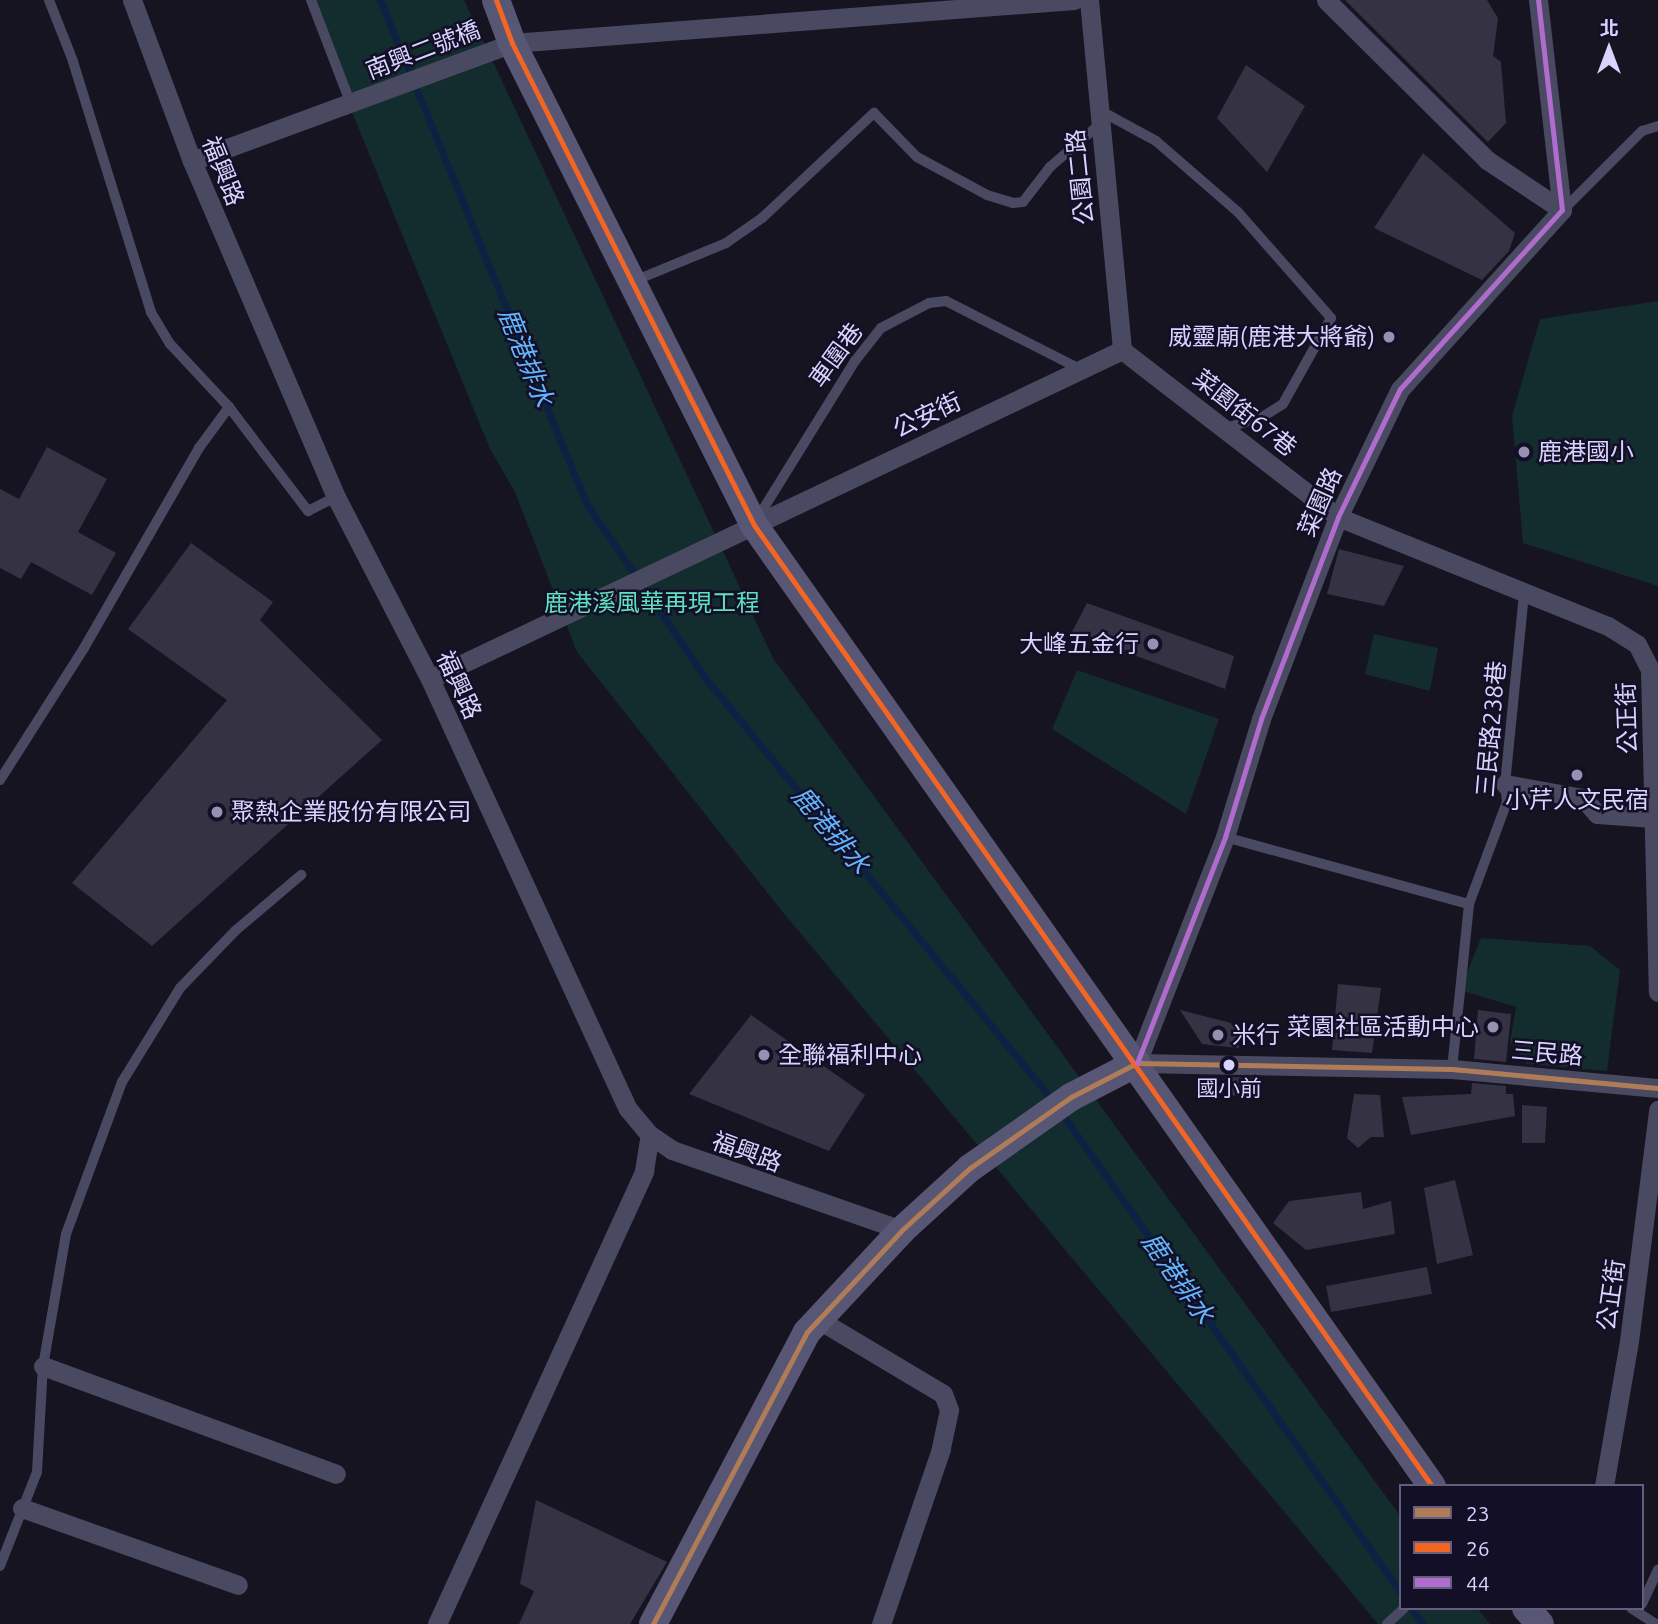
<!DOCTYPE html>
<meta charset="utf-8">
<style>
body{margin:0}
#map{position:relative;width:1658px;height:1624px;overflow:hidden;background:#161421;font-family:Ubuntu,"Noto Sans TC",sans-serif}
div>[style]{position:absolute}
.green>*{inset:0;background:#132c2d}
.stream>*{height:7px;margin:-3.5px;padding:0 3.5px;transform-origin:3.5px;border-radius:3.5px;background:#0d2144}
.building>*{inset:0;background:#343243}
.lane>*{height:10px;margin:-5px;padding:0 5px;transform-origin:5px;border-radius:5px;background:#4a4962}
.street>*{height:19px;margin:-9.5px;padding:0 9.5px;transform-origin:9.5px;border-radius:9.5px;background:#4a4962}
.secondary>*{height:28px;margin:-14px;padding:0 14px;transform-origin:14px;border-radius:14px;background:#575674}
.bus-1>*{height:5px;margin:-2.5px;padding:0 2.5px;transform-origin:2.5px;border-radius:2.5px;background:#b07c57}
.bus-2>*{height:5px;margin:-2.5px;padding:0 2.5px;transform-origin:2.5px;border-radius:2.5px;background:#f26522}
.bus-3>*{height:5px;margin:-2.5px;padding:0 2.5px;transform-origin:2.5px;border-radius:2.5px;background:#b06ccc}
.dots>*{width:19px;height:19px;translate:-50% -50%;box-sizing:border-box;border:4px solid #130f26;border-radius:50%}
span{translate:-50% -50%;white-space:nowrap;text-align:center;line-height:1.15;-webkit-text-stroke:5px #130f26;paint-order:stroke}
.bus-label{font-size:22px;color:#d9d4ff}
.street-label{font-size:24px;color:#d9d4ff}
.poi-label{font-size:24px;color:#d9d4ff}
.right{translate:-100% -50%;text-align:right}
.left{translate:0 -50%;text-align:left}
.park-label{font-size:24px;color:#5fe0c0}
.water-label{font-size:26px;color:#62b6ff;font-style:italic}
.legend{position:absolute;left:1399px;top:1484px;width:245px;height:126px;box-sizing:border-box;background:#130f26;border:2px solid #625e7d;margin:0;padding:9px 12px;list-style:none;font-size:21px;color:#d9d4ff}
.legend li{display:flex;align-items:center;gap:14px;height:35px}
.legend b{width:35px;border:2px solid #625e7d}
.north{position:absolute;left:1574px;top:14px;width:70px;height:70px;-webkit-text-stroke:5px #130f26;paint-order:stroke;rotate:0deg;font-size:19px;font-weight:700;line-height:28px;text-align:center;color:#d9d4ff}
.north::after{content:'';display:block;margin:auto;width:24px;height:32px;background:#d9d4ff;clip-path:polygon(50% 0,100% 100%,50% 72%,0 100%)}
</style>
<div id="map">
<div class="green">
<div style="clip-path:polygon(306px 0,464px 0,773px 658px,1401px 1517px,1401px 1608px,1477px 1608px,1490px 1624px,1378px 1624px,781px 910px,577px 652px,515px 492px,490px 449px)"></div>
<div style="clip-path:polygon(1658px 301px,1658px 586px,1523px 543px,1512px 416px,1540px 319px)"></div>
<div style="clip-path:polygon(1374px 634px,1438px 648px,1430px 691px,1365px 674px)"></div>
<div style="clip-path:polygon(1077px 670px,1219px 719px,1186px 814px,1052px 729px)"></div>
<div style="clip-path:polygon(1481px 938px,1590px 946px,1620px 970px,1607px 1071px,1527px 1064px,1510px 1042px,1516px 1007px,1460px 990px)"></div>
</div>
<div class="stream">
<div style="left:380px;top:0;width:544px;rotate:67.73deg"></div>
<div style="left:586px;top:503px;width:213px;rotate:55.7deg"></div>
<div style="left:706px;top:679px;width:546px;rotate:50.57deg"></div>
<div style="left:1060px;top:1111px;width:590px;rotate:54.72deg"></div>
<div style="left:1411px;top:1608px;width:19px;rotate:55deg"></div>
</div>
<div class="building">
<div style="clip-path:polygon(1345px 0,1487px 0,1498px 18px,1493px 56px,1501px 62px,1506px 123px,1488px 142px)"></div>
<div style="clip-path:polygon(1246px 65px,1305px 106px,1267px 172px,1217px 118px)"></div>
<div style="clip-path:polygon(1423px 153px,1515px 233px,1509px 251px,1482px 280px,1374px 228px)"></div>
<div style="clip-path:polygon(47px 447px,107px 479px,78px 532px,116px 553px,92px 595px,31px 562px,21px 579px,0 568px,0 489px,19px 499px)"></div>
<div style="clip-path:polygon(191px 543px,273px 602px,260px 620px,382px 740px,152px 946px,72px 883px,227px 700px,128px 629px)"></div>
<div style="clip-path:polygon(1339px 549px,1404px 566px,1384px 606px,1327px 594px)"></div>
<div style="clip-path:polygon(1087px 603px,1234px 656px,1225px 689px,1072px 632px)"></div>
<div style="clip-path:polygon(1338px 984px,1381px 988px,1372px 1053px,1332px 1050px)"></div>
<div style="clip-path:polygon(1180px 1010px,1239px 1025px,1239px 1048px,1202px 1044px)"></div>
<div style="clip-path:polygon(1478px 1010px,1511px 1014px,1506px 1062px,1474px 1059px)"></div>
<div style="clip-path:polygon(751px 1015px,865px 1095px,829px 1151px,689px 1094px)"></div>
<div style="clip-path:polygon(1228px 1077px,1260px 1078px,1260px 1097px,1227px 1095px)"></div>
<div style="clip-path:polygon(1472px 1083px,1506px 1086px,1506px 1094px,1513px 1094px,1515px 1116px,1411px 1135px,1402px 1097px,1471px 1094px)"></div>
<div style="clip-path:polygon(1354px 1094px,1380px 1095px,1384px 1137px,1371px 1137px,1358px 1148px,1347px 1138px)"></div>
<div style="clip-path:polygon(1522px 1105px,1547px 1107px,1545px 1143px,1522px 1143px)"></div>
<div style="clip-path:polygon(1455px 1180px,1473px 1255px,1437px 1264px,1424px 1188px)"></div>
<div style="clip-path:polygon(1361px 1192px,1363px 1209px,1391px 1201px,1395px 1234px,1306px 1250px,1273px 1223px,1289px 1201px)"></div>
<div style="clip-path:polygon(1427px 1267px,1432px 1294px,1331px 1312px,1326px 1286px)"></div>
<div style="clip-path:polygon(536px 1500px,667px 1562px,630px 1624px,519px 1624px,534px 1591px,520px 1584px)"></div>
</div>
<div class="lane">
<div style="left:311px;top:0;width:111px;rotate:69deg"></div>
<div style="left:1099px;top:110px;width:65px;rotate:28.5deg"></div>
<div style="left:1156px;top:141px;width:108px;rotate:40.9deg"></div>
<div style="left:1238px;top:212px;width:141px;rotate:48.7deg"></div>
<div style="left:1331px;top:318px;width:98px;rotate:119.2deg"></div>
<div style="left:1283px;top:404px;width:25px;rotate:148deg"></div>
<div style="left:1262px;top:417px;width:38px;rotate:163deg"></div>
<div style="left:1563px;top:210px;width:112px;rotate:-45deg"></div>
<div style="left:1642px;top:131px;width:17px;rotate:-17deg"></div>
<div style="left:634px;top:281px;width:100px;rotate:-22.4deg"></div>
<div style="left:726px;top:243px;width:44px;rotate:-34.8deg"></div>
<div style="left:762px;top:218px;width:154px;rotate:-43.2deg"></div>
<div style="left:874px;top:113px;width:62px;rotate:45.7deg"></div>
<div style="left:917px;top:157px;width:80px;rotate:28.5deg"></div>
<div style="left:987px;top:195px;width:27px;rotate:17deg"></div>
<div style="left:1013px;top:203px;width:10px;rotate:-6deg"></div>
<div style="left:1023px;top:202px;width:44px;rotate:-52.4deg"></div>
<div style="left:1050px;top:167px;width:66px;rotate:-40.7deg"></div>
<div style="left:229px;top:407px;width:131px;rotate:52.8deg"></div>
<div style="left:308px;top:511px;width:31px;rotate:-27deg"></div>
<div style="left:757px;top:519px;width:186px;rotate:-58.2deg"></div>
<div style="left:855px;top:361px;width:42px;rotate:-51.8deg"></div>
<div style="left:881px;top:328px;width:54px;rotate:-27.5deg"></div>
<div style="left:929px;top:303px;width:17px;rotate:-7deg"></div>
<div style="left:946px;top:301px;width:150px;rotate:26.9deg"></div>
<div style="left:0;top:780px;width:156px;rotate:-57.5deg"></div>
<div style="left:84px;top:648px;width:231px;rotate:-60.1deg"></div>
<div style="left:199px;top:448px;width:51px;rotate:-53.8deg"></div>
<div style="left:229px;top:407px;width:86px;rotate:-133.1deg"></div>
<div style="left:170px;top:344px;width:37px;rotate:-121deg"></div>
<div style="left:151px;top:312px;width:263px;rotate:-107.3deg"></div>
<div style="left:73px;top:61px;width:66px;rotate:-111.5deg"></div>
<div style="left:1225px;top:837px;width:253px;rotate:15.4deg"></div>
<div style="left:1452px;top:1069px;width:166px;rotate:-84.1deg"></div>
<div style="left:1469px;top:904px;width:109px;rotate:-69.6deg"></div>
<div style="left:1507px;top:802px;width:18px;rotate:-96deg"></div>
<div style="left:1505px;top:784px;width:190px;rotate:-84.3deg"></div>
<div style="left:0;top:1566px;width:101px;rotate:-68.5deg"></div>
<div style="left:37px;top:1472px;width:106px;rotate:-86.8deg"></div>
<div style="left:43px;top:1366px;width:134px;rotate:-80.1deg"></div>
<div style="left:66px;top:1234px;width:162px;rotate:-69.8deg"></div>
<div style="left:122px;top:1082px;width:110px;rotate:-58.3deg"></div>
<div style="left:180px;top:988px;width:79px;rotate:-46deg"></div>
<div style="left:235px;top:931px;width:87px;rotate:-40.3deg"></div>
<div style="left:1642px;top:1604px;width:38px;rotate:-65deg"></div>
<div style="left:1631px;top:1608px;width:30px;rotate:33deg"></div>
<div style="left:1387px;top:1624px;width:23px;rotate:-43deg"></div>
</div>
<div class="street">
<div style="left:132px;top:0;width:172px;rotate:69.6deg"></div>
<div style="left:192px;top:161px;width:366px;rotate:66.8deg"></div>
<div style="left:336px;top:497px;width:205px;rotate:62.7deg"></div>
<div style="left:430px;top:679px;width:473px;rotate:65.3deg"></div>
<div style="left:628px;top:1109px;width:34px;rotate:50deg"></div>
<div style="left:650px;top:1135px;width:27px;rotate:34deg"></div>
<div style="left:672px;top:1150px;width:244px;rotate:19.2deg"></div>
<div style="left:1089px;top:0;width:352px;rotate:84.6deg"></div>
<div style="left:1326px;top:0;width:227px;rotate:44.8deg"></div>
<div style="left:1487px;top:160px;width:90px;rotate:33.7deg"></div>
<div style="left:1538px;top:0;width:211px;rotate:83.5deg"></div>
<div style="left:1562px;top:210px;width:241px;rotate:132.1deg"></div>
<div style="left:1400px;top:389px;width:142px;rotate:115.8deg"></div>
<div style="left:1338px;top:517px;width:216px;rotate:110.9deg"></div>
<div style="left:1261px;top:719px;width:123px;rotate:107deg"></div>
<div style="left:1225px;top:837px;width:243px;rotate:111.3deg"></div>
<div style="left:1137px;top:1063px;width:315px;rotate:1.1deg"></div>
<div style="left:1452px;top:1069px;width:207px;rotate:5.3deg"></div>
<div style="left:192px;top:161px;width:341px;rotate:-20.2deg"></div>
<div style="left:512px;top:43px;width:564px;rotate:-4.38deg"></div>
<div style="left:1122px;top:350px;width:273px;rotate:37.7deg"></div>
<div style="left:1338px;top:517px;width:291px;rotate:22deg"></div>
<div style="left:1608px;top:626px;width:34px;rotate:32deg"></div>
<div style="left:1637px;top:644px;width:29px;rotate:63deg"></div>
<div style="left:1650px;top:670px;width:322px;rotate:88.6deg"></div>
<div style="left:430px;top:679px;width:766px;rotate:-25.43deg"></div>
<div style="left:1505px;top:784px;width:79px;rotate:10.2deg"></div>
<div style="left:1583px;top:798px;width:21px;rotate:49deg"></div>
<div style="left:1597px;top:814px;width:57px;rotate:4deg"></div>
<div style="left:819px;top:1320px;width:144px;rotate:30.8deg"></div>
<div style="left:943px;top:1394px;width:17px;rotate:69deg"></div>
<div style="left:949px;top:1410px;width:40px;rotate:102deg"></div>
<div style="left:941px;top:1449px;width:185px;rotate:108.9deg"></div>
<div style="left:43px;top:1366px;width:312px;rotate:20.2deg"></div>
<div style="left:1604px;top:1486px;width:147px;rotate:-80.2deg"></div>
<div style="left:1629px;top:1341px;width:233px;rotate:-82.8deg"></div>
<div style="left:22px;top:1508px;width:229px;rotate:19.6deg"></div>
<div style="left:437px;top:1624px;width:498px;rotate:-65.4deg"></div>
<div style="left:644px;top:1171px;width:36px;rotate:-81deg"></div>
</div>
<div class="secondary">
<div style="left:496px;top:0;width:46px;rotate:69.6deg"></div>
<div style="left:512px;top:43px;width:539px;rotate:63.34deg"></div>
<div style="left:754px;top:525px;width:1176px;rotate:54.8deg"></div>
<div style="left:1526px;top:1608px;width:21px;rotate:49deg"></div>
<div style="left:653px;top:1624px;width:330px;rotate:-62.2deg"></div>
<div style="left:807px;top:1332px;width:139px;rotate:-47deg"></div>
<div style="left:902px;top:1230px;width:92px;rotate:-42.4deg"></div>
<div style="left:970px;top:1168px;width:123px;rotate:-35.1deg"></div>
<div style="left:1071px;top:1097px;width:74px;rotate:-27.3deg"></div>
</div>
<div class="bus-1">
<div style="left:653px;top:1624px;width:330px;rotate:-62.2deg"></div>
<div style="left:807px;top:1332px;width:139px;rotate:-47deg"></div>
<div style="left:902px;top:1230px;width:92px;rotate:-42.4deg"></div>
<div style="left:970px;top:1168px;width:123px;rotate:-35.1deg"></div>
<div style="left:1071px;top:1097px;width:74px;rotate:-27.3deg"></div>
<div style="left:1137px;top:1063px;width:315px;rotate:1.1deg"></div>
<div style="left:1452px;top:1069px;width:207px;rotate:5.3deg"></div>
</div>
<div class="bus-2">
<div style="left:496px;top:0;width:46px;rotate:69.6deg"></div>
<div style="left:512px;top:43px;width:539px;rotate:63.34deg"></div>
<div style="left:754px;top:525px;width:1176px;rotate:54.8deg"></div>
</div>
<div class="bus-3">
<div style="left:1137px;top:1063px;width:243px;rotate:-68.7deg"></div>
<div style="left:1225px;top:837px;width:123px;rotate:-73deg"></div>
<div style="left:1261px;top:719px;width:216px;rotate:-69.1deg"></div>
<div style="left:1338px;top:517px;width:142px;rotate:-64.2deg"></div>
<div style="left:1400px;top:389px;width:241px;rotate:-47.9deg"></div>
<div style="left:1562px;top:210px;width:211px;rotate:-96.5deg"></div>
</div>
<div class="dots">
<div style="left:1389px;top:337px;background:#9591b1"></div>
<div style="left:1524px;top:452px;background:#9591b1"></div>
<div style="left:1153px;top:644px;background:#9591b1"></div>
<div style="left:1577px;top:775px;background:#9591b1"></div>
<div style="left:217px;top:812px;background:#9591b1"></div>
<div style="left:1493px;top:1027px;background:#9591b1"></div>
<div style="left:1218px;top:1035px;background:#9591b1"></div>
<div style="left:764px;top:1055px;background:#9591b1"></div>
<div style="left:1229px;top:1065px;background:#d9d4ff"></div>
</div>
<div class="bus-label">
<span style="left:1229px;top:1088px">國小前</span>
</div>
<div class="street-label">
<span style="left:423px;top:50px;rotate:-21deg">南興二號橋</span>
<span style="left:223px;top:171px;rotate:68deg">福興路</span>
<span style="left:1080px;top:177px;rotate:-96deg">公園二路</span>
<span style="left:836px;top:355px;rotate:-54deg">車圍巷</span>
<span style="left:1245px;top:413px;rotate:38deg">菜園街67巷</span>
<span style="left:927px;top:415px;rotate:-25deg">公安街</span>
<span style="left:1320px;top:502px;rotate:-66deg">菜園路</span>
<span style="left:459px;top:685px;rotate:65deg">福興路</span>
<span style="left:1627px;top:718px;rotate:-92deg">公正街</span>
<span style="left:1491px;top:729px;rotate:-85deg">三民路238巷</span>
<span style="left:1547px;top:1053px;rotate:5deg">三民路</span>
<span style="left:747px;top:1152px;rotate:20deg">福興路</span>
<span style="left:1611px;top:1295px;rotate:-82deg">公正街</span>
</div>
<div class="poi-label">
<span class="right" style="left:1375px;top:337px">威靈廟(鹿港大將爺)</span>
<span class="left" style="left:1538px;top:452px">鹿港國小</span>
<span class="right" style="left:1139px;top:644px">大峰五金行</span>
<span style="left:1577px;top:800px">小芹人文民宿</span>
<span class="left" style="left:231px;top:812px">聚熱企業股份有限公司</span>
<span class="right" style="left:1479px;top:1027px">菜園社區活動中心</span>
<span class="left" style="left:1232px;top:1035px">米行</span>
<span class="left" style="left:778px;top:1055px">全聯福利中心</span>
</div>
<div class="park-label">
<span style="left:652px;top:603px">鹿港溪風華再現工程</span>
</div>
<div class="water-label">
<span style="left:526px;top:357px;rotate:68deg">鹿港排水</span>
<span style="left:831px;top:830px;rotate:50deg">鹿港排水</span>
<span style="left:1178px;top:1278px;rotate:55deg">鹿港排水</span>
</div>
<ul class="legend">
<li><b style="height:9px;background:#b07c57"></b>23</li>
<li><b style="height:9px;background:#f26522"></b>26</li>
<li><b style="height:9px;background:#b06ccc"></b>44</li>
</ul>
<div class="north">北</div>
</div>
